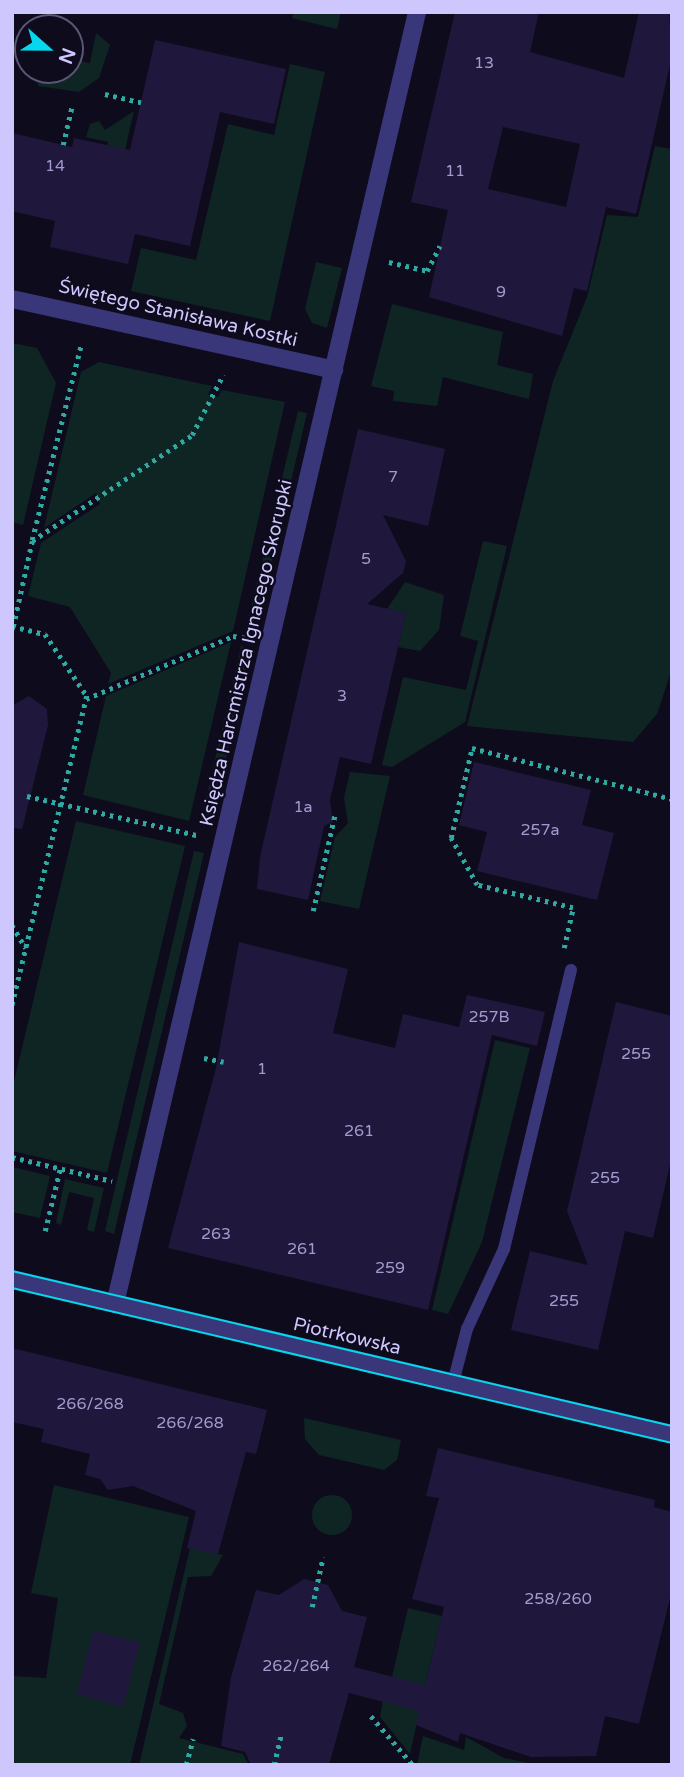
<!DOCTYPE html>
<meta charset="utf-8">
<style>
body{margin:0}
#map{position:relative;width:684px;height:1777px;overflow:hidden;background:#0e0b1c;font-family:"Varela Round",sans-serif}
div>[style]{position:absolute}
.green>*{inset:0;background:#0f2524}
.round{border-radius:50%}
.building>*{inset:0;background:#1f183c}
.path>*{height:4.5px;margin-top:-2.25px;transform-origin:0;background:repeating-linear-gradient(90deg,#2faaa2 0 3.5px,transparent 0 8.5px)}
.service>*{height:12px;margin:-6px;padding:0 6px;transform-origin:6px;border-radius:6px;background:#39377a}
.minor>*{height:18px;margin:-9px;padding:0 9px;transform-origin:9px;border-radius:9px;background:#39377a}
.tertiary>*{height:18px;margin:-9px;padding:0 9px;transform-origin:9px;border-radius:9px;background:#39377a}
.tram>*{height:2px;margin:-1px;padding:0 1px;transform-origin:1px;border-radius:1px;background:#05d8ec}
span{translate:-50% -50%;white-space:nowrap;text-align:center;line-height:1.15;-webkit-text-stroke:5px #0e0b1c;paint-order:stroke}
.number-label{font-size:16px;color:#a29bce}
.number-label span{-webkit-text-stroke-width:0}
.street-label{font-size:19px;color:#cdc7fe}
.frame{position:absolute;inset:0;border:14px solid #cdc7fe;pointer-events:none}
.north{position:absolute;left:14px;top:14px;width:70px;height:70px;box-sizing:border-box;background:#0e0b1c;border:2px solid #5a5676;border-radius:50%;rotate:111deg;font-size:19px;font-weight:700;line-height:28px;text-align:center;color:#cdc7fe}
.north::after{content:'';display:block;margin:auto;width:24px;height:32px;background:#05d8ec;clip-path:polygon(50% 0,100% 100%,50% 72%,0 100%)}
</style>
<div id="map">
<div class="green">
<div style="clip-path:polygon(293px 12px,341px 12px,337px 29px,292px 18px)"></div>
<div style="clip-path:polygon(96px 33px,110px 45px,99px 78px,79px 92px,38px 86px,36px 70px,70px 70px,70px 59px,90px 63px)"></div>
<div style="clip-path:polygon(290px 64px,325px 72px,270px 321px,131px 291px,141px 248px,196px 260px,228px 124px,274px 135px)"></div>
<div style="clip-path:polygon(134px 111px,120px 172px,98px 185px,108px 142px,86px 137px,90px 124px,99px 121px,105px 130px)"></div>
<div style="clip-path:polygon(655px 146px,672px 149px,672px 668px,665px 690px,657px 714px,633px 742px,467px 726px,553px 381px,587px 297px,607px 215px,638px 217px)"></div>
<div style="clip-path:polygon(316px 262px,342px 268px,327px 328px,312px 323px,305px 309px)"></div>
<div style="clip-path:polygon(392px 304px,503px 332px,497px 365px,533px 374px,529px 399px,443px 377px,437px 406px,393px 401px,394px 391px,371px 386px)"></div>
<div style="clip-path:polygon(12px 343px,37px 348px,56px 383px,23px 525px,12px 522px)"></div>
<div style="clip-path:polygon(99px 362px,212px 386px,208px 395px,218px 397px,222px 390px,285px 402px,233px 631px,108px 684px,111px 673px,70px 607px,28px 596px,41px 543px,100px 504px,96px 493px,44px 528px,81px 372px)"></div>
<div style="clip-path:polygon(298px 411px,307px 413px,256px 631px,246px 629px)"></div>
<div style="clip-path:polygon(483px 541px,507px 546px,465px 722px,392px 767px,382px 765px,403px 677px,466px 690px,478px 641px,460px 636px)"></div>
<div style="clip-path:polygon(405px 582px,444px 595px,439px 630px,420px 651px,398px 647px,406px 613px,387px 609px)"></div>
<div style="clip-path:polygon(231px 642px,189px 821px,83px 795px,106px 696px)"></div>
<div style="clip-path:polygon(241px 646px,251px 649px,211px 824px,201px 821px)"></div>
<div style="clip-path:polygon(350px 772px,390px 776px,359px 909px,320px 901px,335px 837px,348px 823px,344px 798px)"></div>
<div style="clip-path:polygon(76px 821px,185px 846px,107px 1173px,12px 1151px,12px 1090px)"></div>
<div style="clip-path:polygon(194px 851px,204px 853px,114px 1234px,105px 1231px)"></div>
<div style="clip-path:polygon(495px 1040px,530px 1048px,482px 1242px,448px 1314px,432px 1310px)"></div>
<div style="clip-path:polygon(12px 1167px,50px 1176px,40px 1218px,12px 1212px)"></div>
<div style="clip-path:polygon(65px 1179px,104px 1188px,94px 1232px,87px 1230px,94px 1198px,69px 1192px,61px 1225px,56px 1223px)"></div>
<div style="clip-path:polygon(304px 1418px,401px 1440px,397px 1460px,384px 1470px,319px 1455px,305px 1439px)"></div>
<div style="clip-path:polygon(54px 1485px,189px 1517px,130px 1765px,12px 1765px,12px 1676px,46px 1678px,58px 1598px,31px 1593px)"></div>
<div class="round" style="left:312px;top:1495px;width:40px;height:40px"></div>
<div style="clip-path:polygon(190px 1548px,223px 1555px,211px 1576px,188px 1577px,159px 1704px,183px 1713px,187px 1726px,179px 1738px,243px 1754px,249px 1765px,139px 1765px)"></div>
<div style="clip-path:polygon(408px 1608px,442px 1616px,424px 1689px,391px 1681px)"></div>
<div style="clip-path:polygon(383px 1700px,420px 1708px,410px 1754px,380px 1717px)"></div>
<div style="clip-path:polygon(423px 1736px,464px 1750px,466px 1737px,504px 1758px,538px 1765px,417px 1765px)"></div>
</div>
<div class="building">
<div style="clip-path:polygon(evenodd,455px 12px,539px 12px,530px 52px,624px 78px,639px 12px,669px 12px,672px 56px,636px 214px,606px 207px,587px 291px,574px 288px,562px 336px,429px 297px,448px 210px,411px 202px,455px 12px,503px 127px,580px 144px,566px 207px,488px 189px,503px 127px)"></div>
<div style="clip-path:polygon(155px 40px,286px 69px,274px 124px,220px 112px,190px 246px,135px 234px,128px 264px,50px 247px,55px 221px,12px 211px,12px 133px,72px 147px,74px 138px,130px 150px)"></div>
<div style="clip-path:polygon(358px 429px,445px 449px,428px 526px,383px 515px,406px 561px,403px 573px,367px 604px,406px 613px,371px 764px,340px 757px,330px 800px,333px 822px,324px 826px,308px 900px,257px 889px,260px 857px)"></div>
<div style="clip-path:polygon(29px 696px,47px 709px,48px 725px,22px 829px,12px 828px,12px 706px)"></div>
<div style="clip-path:polygon(474px 762px,591px 790px,582px 825px,614px 833px,597px 900px,477px 871px,487px 832px,459px 825px)"></div>
<div style="clip-path:polygon(239px 942px,348px 969px,333px 1033px,395px 1048px,403px 1014px,459px 1027px,467px 995px,545px 1012px,537px 1046px,492px 1035px,428px 1310px,168px 1248px,216px 1068px)"></div>
<div style="clip-path:polygon(616px 1002px,672px 1016px,672px 1156px,653px 1238px,625px 1231px,598px 1350px,511px 1330px,530px 1251px,588px 1265px,567px 1211px)"></div>
<div style="clip-path:polygon(12px 1348px,267px 1410px,256px 1454px,246px 1452px,218px 1554px,187px 1548px,196px 1511px,133px 1486px,108px 1490px,100px 1479px,85px 1475px,90px 1454px,41px 1442px,44px 1429px,12px 1422px)"></div>
<div style="clip-path:polygon(438px 1448px,655px 1500px,654px 1507px,672px 1512px,672px 1590px,639px 1724px,605px 1716px,596px 1756px,531px 1757px,460px 1733px,458px 1742px,416px 1725px,419px 1711px,349px 1693px,329px 1765px,251px 1765px,245px 1752px,221px 1746px,231px 1677px,256px 1590px,279px 1595px,304px 1579px,328px 1585px,342px 1611px,367px 1617px,354px 1667px,425px 1685px,444px 1607px,412px 1599px,439px 1498px,426px 1496px)"></div>
<div style="clip-path:polygon(93px 1631px,140px 1642px,123px 1707px,77px 1694px)"></div>
</div>
<div class="path">
<div style="left:105px;top:94px;width:37px;rotate:13deg"></div>
<div style="left:63px;top:145px;width:39px;rotate:-77deg"></div>
<div style="left:389px;top:262px;width:39px;rotate:13deg"></div>
<div style="left:427px;top:271px;width:28px;rotate:-63deg"></div>
<div style="left:32px;top:540px;width:201px;rotate:-75.9deg"></div>
<div style="left:12px;top:626px;width:34px;rotate:14deg"></div>
<div style="left:45px;top:634px;width:75px;rotate:55.9deg"></div>
<div style="left:87px;top:696px;width:319px;rotate:103.6deg"></div>
<div style="left:13px;top:627px;width:88px;rotate:-77.5deg"></div>
<div style="left:32px;top:541px;width:192px;rotate:-33.5deg"></div>
<div style="left:192px;top:435px;width:68px;rotate:-62.7deg"></div>
<div style="left:86px;top:699px;width:160px;rotate:-23.2deg"></div>
<div style="left:233px;top:636px;width:14px;rotate:8deg"></div>
<div style="left:27px;top:796px;width:178px;rotate:13deg"></div>
<div style="left:313px;top:911px;width:99px;rotate:-77.2deg"></div>
<div style="left:12px;top:925px;width:27px;rotate:59deg"></div>
<div style="left:564px;top:948px;width:41px;rotate:-77.3deg"></div>
<div style="left:573px;top:908px;width:99px;rotate:-166.5deg"></div>
<div style="left:477px;top:885px;width:54px;rotate:-119deg"></div>
<div style="left:451px;top:838px;width:92px;rotate:-76.9deg"></div>
<div style="left:472px;top:748px;width:206px;rotate:14.3deg"></div>
<div style="left:204px;top:1058px;width:20px;rotate:11deg"></div>
<div style="left:12px;top:1157px;width:103px;rotate:13.5deg"></div>
<div style="left:45px;top:1231px;width:64px;rotate:-76.4deg"></div>
<div style="left:312px;top:1607px;width:51px;rotate:-77.6deg"></div>
<div style="left:371px;top:1716px;width:65px;rotate:49.4deg"></div>
<div style="left:186px;top:1765px;width:27px;rotate:-75deg"></div>
<div style="left:274px;top:1765px;width:31px;rotate:-77deg"></div>
<div style="left:573px;top:1765px;width:34px"></div>
</div>
<div class="service">
<div style="left:453px;top:1383px;width:56px;rotate:-75.5deg"></div>
<div style="left:467px;top:1329px;width:88px;rotate:-65.2deg"></div>
<div style="left:504px;top:1249px;width:287px;rotate:-76.5deg"></div>
</div>
<div class="minor">
<div style="left:12px;top:299px;width:330px;rotate:12.4deg"></div>
<div style="left:115px;top:1304px;width:1327px;rotate:-76.84deg"></div>
</div>
<div class="tertiary">
<div style="left:12px;top:1279px;width:678px;rotate:13.22deg"></div>
</div>
<div class="tram">
<div style="left:12px;top:1271px;width:678px;rotate:13.22deg"></div>
<div style="left:12px;top:1288px;width:678px;rotate:13.22deg"></div>
</div>
<div class="number-label">
<span style="left:484px;top:63px">13</span>
<span style="left:55px;top:166px">14</span>
<span style="left:455px;top:171px">11</span>
<span style="left:501px;top:292px">9</span>
<span style="left:393px;top:477px">7</span>
<span style="left:366px;top:559px">5</span>
<span style="left:342px;top:696px">3</span>
<span style="left:303px;top:807px">1a</span>
<span style="left:540px;top:830px">257a</span>
<span style="left:489px;top:1017px">257B</span>
<span style="left:636px;top:1054px">255</span>
<span style="left:262px;top:1069px">1</span>
<span style="left:359px;top:1131px">261</span>
<span style="left:605px;top:1178px">255</span>
<span style="left:216px;top:1234px">263</span>
<span style="left:302px;top:1249px">261</span>
<span style="left:390px;top:1268px">259</span>
<span style="left:564px;top:1301px">255</span>
<span style="left:90px;top:1404px">266/268</span>
<span style="left:190px;top:1423px">266/268</span>
<span style="left:558px;top:1599px">258/260</span>
<span style="left:296px;top:1666px">262/264</span>
</div>
<div class="street-label">
<span style="left:178px;top:314px;rotate:13deg">Świętego Stanisława Kostki</span>
<span style="left:247px;top:653px;rotate:-77deg">Księdza Harcmistrza Ignacego Skorupki</span>
<span style="left:347px;top:1337px;rotate:13deg">Piotrkowska</span>
</div>
<div class="frame"></div>
<div class="north">N</div>
</div>
